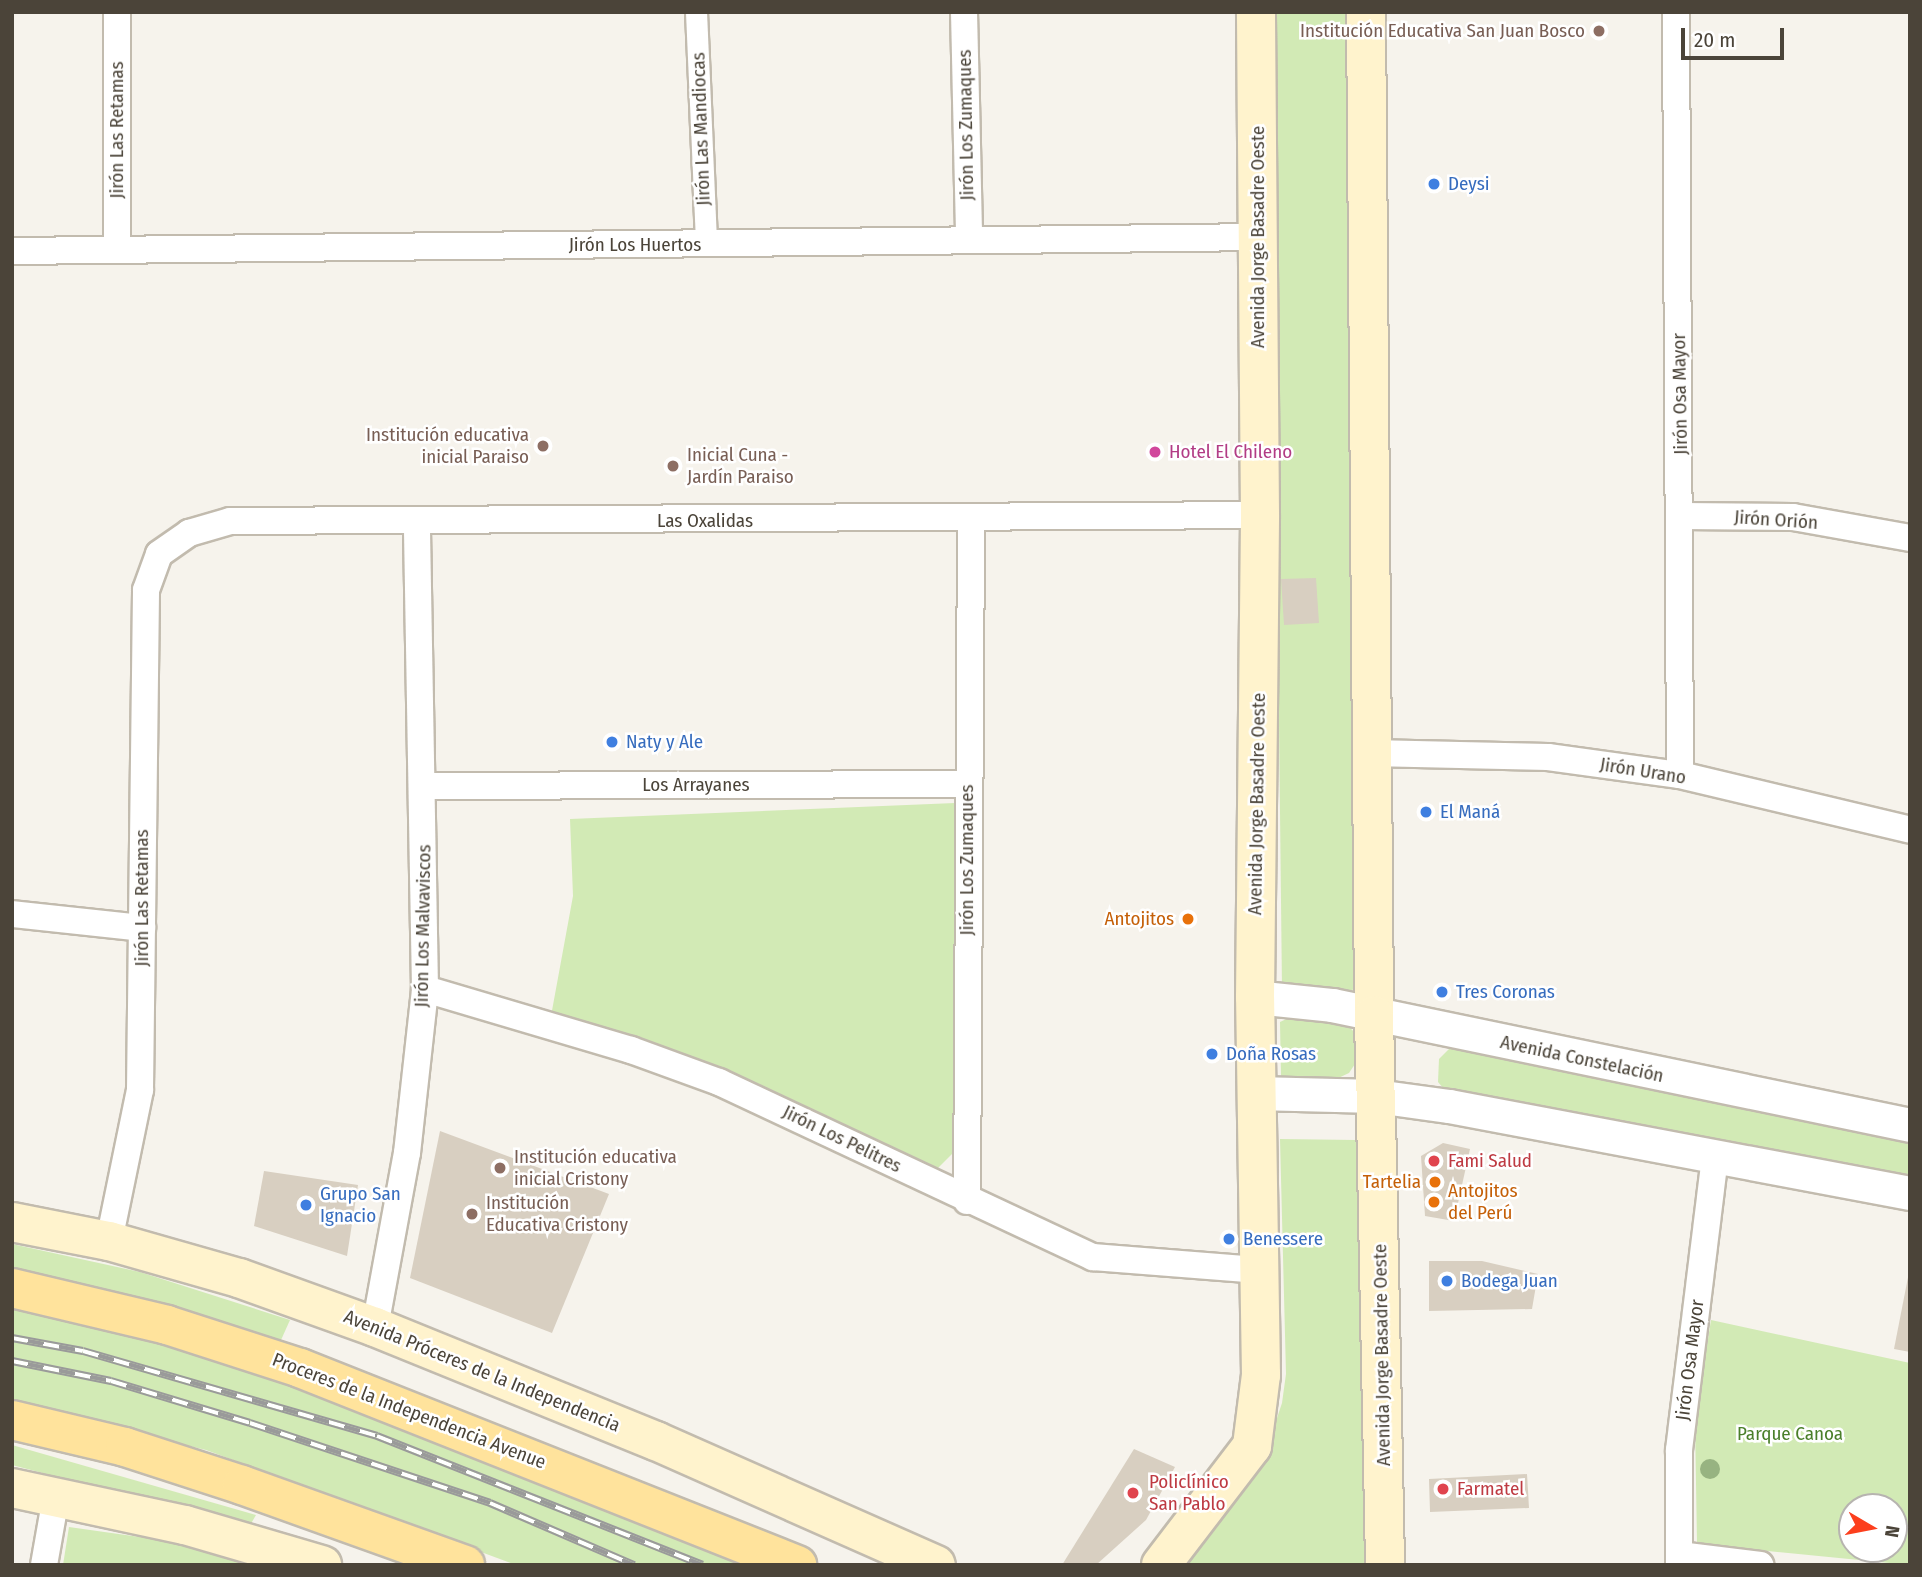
<!DOCTYPE html>
<meta charset="utf-8">
<style>
body{margin:0}
#map{position:relative;width:1922px;height:1577px;overflow:hidden;background:#f6f3ec;font-family:"Fira Sans Condensed",sans-serif}
div>[style]{position:absolute}
.green>*{inset:0;background:#d2eab5}
.building>*{inset:0;background:#d8cfc1}
.roads{filter:drop-shadow(2px 0 #c2bbae) drop-shadow(-2px 0 #c2bbae) drop-shadow(0 2px #c2bbae) drop-shadow(0 -2px #c2bbae)}
.pedestrian>*{height:21px;margin:-10.5px;padding:0 10.5px;transform-origin:10.5px;border-radius:10.5px;background:#fff}
.minor>*{height:26px;margin:-13px;padding:0 13px;transform-origin:13px;border-radius:13px;background:#fff}
.tertiary>*{height:33px;margin:-16.5px;padding:0 16.5px;transform-origin:16.5px;border-radius:16.5px;background:#fff}
.secondary>*{height:38px;margin:-19px;padding:0 19px;transform-origin:19px;border-radius:19px;background:#fff3cd}
.primary>*{height:38px;margin:-19px;padding:0 19px;transform-origin:19px;border-radius:19px;background:#ffe39c}
.rail>*{height:8px;margin-top:-4px;transform-origin:0;background:repeating-linear-gradient(90deg,#fff 0 16px,#9a9a9a 0 32px);box-sizing:border-box;border-block:2px solid #9a9a9a}
.trees>*{width:20px;height:20px;margin:-10px;border-radius:50%;background:#97b381}
.dots>*{width:19px;height:19px;translate:-50% -50%;box-sizing:border-box;border:4px solid #fff;border-radius:50%}
span{translate:-50% -50%;white-space:nowrap;text-align:center;line-height:1.15;-webkit-text-stroke:5px #fff;paint-order:stroke}
.education-label{font-size:19px;color:#785e54}
.right{translate:-100% -50%;text-align:right}
.left{translate:0 -50%;text-align:left}
.street-label{font-size:19px;color:#4b4439}
.shop-label{font-size:19px;color:#366cbe}
.hotel-label{font-size:19px;color:#b23c85}
.food-label{font-size:19px;color:#c56008}
.health-label{font-size:19px;color:#be3a42}
.park-label{font-size:19px;color:#4a7f2a}
.frame{position:absolute;inset:0;border:14px solid #4b4439;pointer-events:none}
.north{position:absolute;left:1838px;top:1493px;width:70px;height:70px;box-sizing:border-box;background:#fff;border:2px solid #b7b4b0;border-radius:50%;rotate:100deg;font-size:19px;font-weight:700;line-height:28px;text-align:center;color:#4b4439}
.north::after{content:'';display:block;margin:auto;width:24px;height:32px;background:#fc3f1d;clip-path:polygon(50% 0,100% 100%,50% 72%,0 100%)}
.scale{position:absolute;left:1681px;top:28px;width:103px;height:32px;box-sizing:border-box;border:4px solid #4b4439;border-top:0;padding-left:9px;font-size:21px;line-height:24px;white-space:nowrap;color:#4b4439;-webkit-text-stroke:5px #fff;paint-order:stroke}
</style>
<div id="map">
<div class="green">
<div style="clip-path:polygon(1271px 12px,1352px 12px,1360px 987px,1341px 994px,1282px 989px)"></div>
<div style="clip-path:polygon(955px 803px,959px 1147px,937px 1169px,551px 1016px,573px 896px,570px 819px)"></div>
<div style="clip-path:polygon(1297px 1014px,1340px 1017px,1355px 1033px,1359px 1058px,1349px 1073px,1334px 1080px,1281px 1076px,1280px 1022px)"></div>
<div style="clip-path:polygon(1452px 1046px,1910px 1140px,1910px 1183px,1450px 1096px,1438px 1082px,1439px 1059px)"></div>
<div style="clip-path:polygon(1280px 1139px,1356px 1140px,1371px 1379px,1376px 1565px,1183px 1565px,1270px 1439px,1282px 1403px,1286px 1374px)"></div>
<div style="clip-path:polygon(12px 1244px,140px 1272px,290px 1320px,281px 1340px,12px 1272px)"></div>
<div style="clip-path:polygon(12px 1307px,165px 1341px,231px 1363px,747px 1565px,516px 1565px,206px 1450px,12px 1402px)"></div>
<div style="clip-path:polygon(evenodd,1711px 1320px,1910px 1363px,1910px 1565px,1697px 1544px,1695px 1422px,1711px 1320px,1852px 1507px,1894px 1507px,1894px 1549px,1852px 1549px,1852px 1507px)"></div>
<div style="clip-path:polygon(12px 1445px,256px 1515px,249px 1527px,12px 1465px)"></div>
<div style="clip-path:polygon(69px 1527px,175px 1542px,253px 1565px,63px 1565px)"></div>
</div>
<div class="building">
<div style="clip-path:polygon(1316px 578px,1319px 623px,1284px 625px,1281px 579px)"></div>
<div style="clip-path:polygon(440px 1131px,609px 1194px,552px 1333px,410px 1278px)"></div>
<div style="clip-path:polygon(1443px 1143px,1470px 1149px,1454px 1221px,1425px 1216px,1421px 1156px)"></div>
<div style="clip-path:polygon(264px 1171px,358px 1185px,347px 1256px,254px 1226px)"></div>
<div style="clip-path:polygon(1429px 1261px,1482px 1261px,1538px 1274px,1532px 1309px,1429px 1311px)"></div>
<div style="clip-path:polygon(1910px 1267px,1910px 1352px,1894px 1349px)"></div>
<div style="clip-path:polygon(1134px 1449px,1175px 1467px,1146px 1520px,1096px 1565px,1062px 1565px)"></div>
<div style="clip-path:polygon(1527px 1474px,1529px 1508px,1430px 1512px,1429px 1479px)"></div>
</div>
<div class="roads">
<div class="pedestrian">
<div style="left:696px;top:12px;width:233px;rotate:87.5deg"></div>
</div>
<div class="minor">
<div style="left:964px;top:12px;width:227px;rotate:88.7deg"></div>
<div style="left:1676px;top:12px;width:763px;rotate:89.7deg"></div>
<div style="left:117px;top:248px;width:236px;rotate:-90deg"></div>
<div style="left:12px;top:251px;width:1246px;rotate:-0.64deg"></div>
<div style="left:1682px;top:516px;width:111px;rotate:0.5deg"></div>
<div style="left:1793px;top:517px;width:119px;rotate:10.2deg"></div>
<div style="left:1371px;top:753px;width:177px;rotate:1.3deg"></div>
<div style="left:1548px;top:757px;width:133px;rotate:7.8deg"></div>
<div style="left:1680px;top:775px;width:236px;rotate:13.4deg"></div>
<div style="left:424px;top:786px;width:543px;rotate:-0.21deg"></div>
<div style="left:12px;top:914px;width:131px;rotate:6.1deg"></div>
<div style="left:425px;top:989px;width:215px;rotate:16.5deg"></div>
<div style="left:631px;top:1050px;width:94px;rotate:20deg"></div>
<div style="left:719px;top:1082px;width:413px;rotate:25.1deg"></div>
<div style="left:1093px;top:1257px;width:167px;rotate:4.5deg"></div>
<div style="left:967px;top:1201px;width:681px;rotate:-89.66deg"></div>
<div style="left:109px;top:1241px;width:154px;rotate:-78.4deg"></div>
<div style="left:140px;top:1090px;width:500px;rotate:-89.31deg"></div>
<div style="left:146px;top:590px;width:38px;rotate:-70deg"></div>
<div style="left:159px;top:554px;width:37px;rotate:-35deg"></div>
<div style="left:189px;top:533px;width:43px;rotate:-16.3deg"></div>
<div style="left:230px;top:521px;width:1030px;rotate:-0.33deg"></div>
<div style="left:375px;top:1327px;width:177px;rotate:-79.6deg"></div>
<div style="left:407px;top:1153px;width:165px;rotate:-83.7deg"></div>
<div style="left:425px;top:989px;width:468px;rotate:-91deg"></div>
<div style="left:1679px;top:1555px;width:82px;rotate:7deg"></div>
<div style="left:44px;top:1565px;width:69px;rotate:-80deg"></div>
<div style="left:1679px;top:1565px;width:115px;rotate:-90deg"></div>
<div style="left:1679px;top:1450px;width:296px;rotate:-83deg"></div>
</div>
<div class="tertiary">
<div style="left:1255px;top:997px;width:77px;rotate:5.9deg"></div>
<div style="left:1332px;top:1005px;width:590px;rotate:11.73deg"></div>
<div style="left:1255px;top:1093px;width:121px;rotate:1.4deg"></div>
<div style="left:1376px;top:1096px;width:74px;rotate:7.8deg"></div>
<div style="left:1449px;top:1106px;width:469px;rotate:10.7deg"></div>
</div>
<div class="secondary">
<div style="left:1366px;top:12px;width:1003px;rotate:89.54deg"></div>
<div style="left:1374px;top:1015px;width:550px;rotate:88.85deg"></div>
<div style="left:12px;top:1222px;width:99px;rotate:11.1deg"></div>
<div style="left:109px;top:1241px;width:135px;rotate:15.9deg"></div>
<div style="left:239px;top:1278px;width:145px;rotate:19.8deg"></div>
<div style="left:375px;top:1327px;width:303px;rotate:22.1deg"></div>
<div style="left:656px;top:1441px;width:306px;rotate:23.9deg"></div>
<div style="left:12px;top:1488px;width:177px;rotate:12.1deg"></div>
<div style="left:185px;top:1525px;width:143px;rotate:16.3deg"></div>
<div style="left:1161px;top:1565px;width:150px;rotate:-52.6deg"></div>
<div style="left:1252px;top:1446px;width:72px;rotate:-82.8deg"></div>
<div style="left:1261px;top:1375px;width:378px;rotate:-90.9deg"></div>
<div style="left:1255px;top:997px;width:482px;rotate:-89.4deg"></div>
<div style="left:1260px;top:515px;width:503px;rotate:-90.46deg"></div>
</div>
<div class="primary">
<div style="left:12px;top:1288px;width:159px;rotate:13.4deg"></div>
<div style="left:167px;top:1325px;width:140px;rotate:17.9deg"></div>
<div style="left:300px;top:1368px;width:535px;rotate:21.62deg"></div>
<div style="left:12px;top:1420px;width:116px;rotate:13.4deg"></div>
<div style="left:125px;top:1447px;width:123px;rotate:18deg"></div>
<div style="left:242px;top:1485px;width:237px;rotate:19.7deg"></div>
</div>
</div>
<div class="rail">
<div style="left:12px;top:1338px;width:72px;rotate:10.4deg"></div>
<div style="left:83px;top:1351px;width:306px;rotate:16.1deg"></div>
<div style="left:377px;top:1436px;width:350px;rotate:21.6deg"></div>
<div style="left:12px;top:1361px;width:101px;rotate:11.4deg"></div>
<div style="left:111px;top:1381px;width:145px;rotate:16.8deg"></div>
<div style="left:250px;top:1423px;width:253px;rotate:18.4deg"></div>
<div style="left:490px;top:1503px;width:157px;rotate:23.3deg"></div>
</div>
<div class="trees">
<div style="left:1710px;top:1469px"></div>
</div>
<div class="dots">
<div style="left:1599px;top:31px;background:#8d6e63"></div>
<div style="left:1434px;top:184px;background:#3f7fe0"></div>
<div style="left:543px;top:446px;background:#8d6e63"></div>
<div style="left:1155px;top:452px;background:#d1479c"></div>
<div style="left:673px;top:466px;background:#8d6e63"></div>
<div style="left:612px;top:742px;background:#3f7fe0"></div>
<div style="left:1426px;top:812px;background:#3f7fe0"></div>
<div style="left:1188px;top:919px;background:#e8710a"></div>
<div style="left:1442px;top:992px;background:#3f7fe0"></div>
<div style="left:1212px;top:1054px;background:#3f7fe0"></div>
<div style="left:1434px;top:1161px;background:#e0444e"></div>
<div style="left:500px;top:1168px;background:#8d6e63"></div>
<div style="left:1435px;top:1182px;background:#e8710a"></div>
<div style="left:1434px;top:1202px;background:#e8710a"></div>
<div style="left:306px;top:1205px;background:#3f7fe0"></div>
<div style="left:472px;top:1214px;background:#8d6e63"></div>
<div style="left:1229px;top:1239px;background:#3f7fe0"></div>
<div style="left:1447px;top:1281px;background:#3f7fe0"></div>
<div style="left:1443px;top:1489px;background:#e0444e"></div>
<div style="left:1133px;top:1493px;background:#e0444e"></div>
</div>
<div class="education-label">
<span class="right" style="left:1585px;top:31px">Institución Educativa San Juan Bosco</span>
<span class="right" style="left:529px;top:446px">Institución educativa<br>inicial Paraiso</span>
<span class="left" style="left:687px;top:466px">Inicial Cuna -<br>Jardín Paraiso</span>
<span class="left" style="left:514px;top:1168px">Institución educativa<br>inicial Cristony</span>
<span class="left" style="left:486px;top:1214px">Institución<br>Educativa Cristony</span>
</div>
<div class="street-label">
<span style="left:966px;top:125px;rotate:-91deg">Jirón Los Zumaques</span>
<span style="left:701px;top:129px;rotate:-92deg">Jirón Las Mandiocas</span>
<span style="left:117px;top:130px;rotate:-90deg">Jirón Las Retamas</span>
<span style="left:1258px;top:237px;rotate:-90deg">Avenida Jorge Basadre Oeste</span>
<span style="left:635px;top:245px">Jirón Los Huertos</span>
<span style="left:1680px;top:394px;rotate:-91deg">Jirón Osa Mayor</span>
<span style="left:1776px;top:520px;rotate:4deg">Jirón Orión</span>
<span style="left:705px;top:521px">Las Oxalidas</span>
<span style="left:1643px;top:771px;rotate:9deg">Jirón Urano</span>
<span style="left:696px;top:785px">Los Arrayanes</span>
<span style="left:1257px;top:804px;rotate:-89deg">Avenida Jorge Basadre Oeste</span>
<span style="left:967px;top:860px;rotate:-90deg">Jirón Los Zumaques</span>
<span style="left:142px;top:898px;rotate:-90deg">Jirón Las Retamas</span>
<span style="left:423px;top:926px;rotate:-89deg">Jirón Los Malvaviscos</span>
<span style="left:1582px;top:1059px;rotate:12deg">Avenida Constelación</span>
<span style="left:842px;top:1139px;rotate:26deg">Jirón Los Pelitres</span>
<span style="left:1382px;top:1355px;rotate:-91deg">Avenida Jorge Basadre Oeste</span>
<span style="left:1690px;top:1360px;rotate:-83deg">Jirón Osa Mayor</span>
<span style="left:482px;top:1371px;rotate:22deg">Avenida Próceres de la Independencia</span>
<span style="left:409px;top:1411px;rotate:21deg">Proceres de la Independencia Avenue</span>
</div>
<div class="shop-label">
<span class="left" style="left:1448px;top:184px">Deysi</span>
<span class="left" style="left:626px;top:742px">Naty y Ale</span>
<span class="left" style="left:1440px;top:812px">El Maná</span>
<span class="left" style="left:1456px;top:992px">Tres Coronas</span>
<span class="left" style="left:1226px;top:1054px">Doña Rosas</span>
<span class="left" style="left:320px;top:1205px">Grupo San<br>Ignacio</span>
<span class="left" style="left:1243px;top:1239px">Benessere</span>
<span class="left" style="left:1461px;top:1281px">Bodega Juan</span>
</div>
<div class="hotel-label">
<span class="left" style="left:1169px;top:452px">Hotel El Chileno</span>
</div>
<div class="food-label">
<span class="right" style="left:1174px;top:919px">Antojitos</span>
<span class="right" style="left:1421px;top:1182px">Tartelia</span>
<span class="left" style="left:1448px;top:1202px">Antojitos<br>del Perú</span>
</div>
<div class="health-label">
<span class="left" style="left:1448px;top:1161px">Fami Salud</span>
<span class="left" style="left:1149px;top:1493px">Policlínico<br>San Pablo</span>
<span class="left" style="left:1457px;top:1489px">Farmatel</span>
</div>
<div class="park-label">
<span style="left:1790px;top:1434px">Parque Canoa</span>
</div>
<div class="frame"></div>
<div class="north">N</div>
<div class="scale">20 m</div>
</div>
